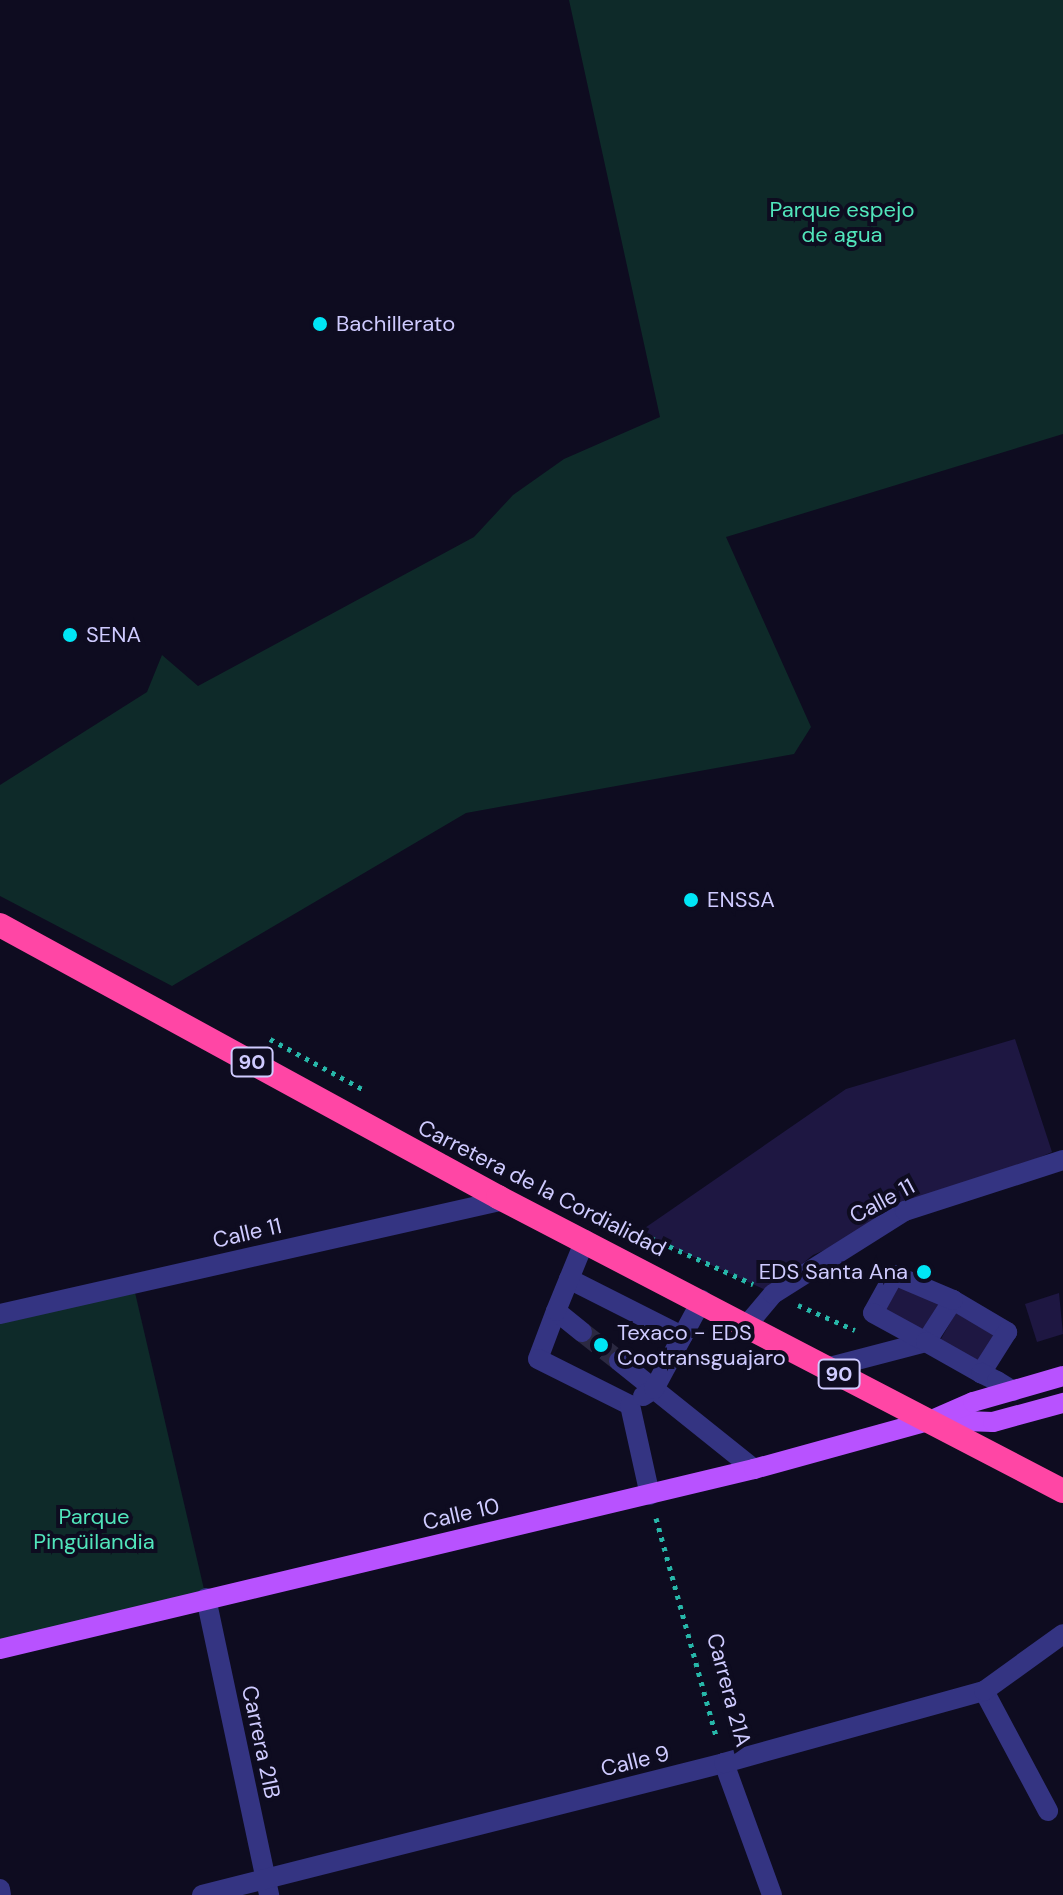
<!DOCTYPE html>
<meta charset="utf-8">
<style>
body{margin:0}
#map{position:relative;width:1063px;height:1895px;overflow:hidden;background:#0e0c20;font-family:"DM Sans",sans-serif}
div>[style]{position:absolute}
.green>*{inset:0;background:#0e2a29}
.building>*{inset:0;background:#1e1742}
.minor-tunnel>*{height:20px;margin-top:-10px;transform-origin:0;background:repeating-linear-gradient(90deg,#2b2941 0 20px,transparent 0 30px)}
.path>*{height:5px;margin-top:-2.5px;transform-origin:0;background:repeating-linear-gradient(90deg,#27b7a9 0 4px,transparent 0 10px)}
.minor>*{height:20px;margin:-10px;padding:0 10px;transform-origin:10px;border-radius:10px;background:#343482}
.major>*{height:20px;margin:-10px;padding:0 10px;transform-origin:10px;border-radius:10px;background:#b852ff}
.highway>*{height:24px;margin:-12px;padding:0 12px;transform-origin:12px;border-radius:12px;background:#ff46a5}
.dots>*{width:22px;height:22px;translate:-50% -50%;box-sizing:border-box;border:4px solid #0e0c20;border-radius:50%}
span{translate:-50% -50%;white-space:nowrap;text-align:center;line-height:1.15;-webkit-text-stroke:8px #0e0c20;paint-order:stroke}
.shield-label span{padding:2px 6px;background:#0e0c20;border:2px solid;border-radius:6px;-webkit-text-stroke-width:0}
.shield-label{font-size:20px;color:#cfcbff;font-weight:700}
.park-label{font-size:22px;color:#51e5bb}
.poi-label{font-size:22px;color:#cfcbff}
.left{translate:0 -50%;text-align:left}
.right{translate:-100% -50%;text-align:right}
.street-label{font-size:22px;color:#cfcbff}
</style>
<div id="map">
<div class="green">
<div style="clip-path:polygon(569px 0,1063px 0,1063px 434px,726px 537px,811px 727px,794px 754px,466px 813px,172px 986px,0 896px,0 785px,147px 692px,162px 655px,198px 686px,474px 537px,513px 495px,564px 459px,660px 417px)"></div>
<div style="clip-path:polygon(133px 1284px,206px 1598px,0 1649px,0 1314px)"></div>
</div>
<div class="building">
<div style="clip-path:polygon(1015px 1039px,1052px 1152px,813px 1255px,768px 1291px,639px 1232px,846px 1089px)"></div>
<div style="clip-path:polygon(896px 1278px,940px 1304px,920px 1335px,879px 1312px)"></div>
<div style="clip-path:polygon(1059px 1293px,1063px 1334px,1037px 1342px,1025px 1304px)"></div>
<div style="clip-path:polygon(957px 1311px,1001px 1336px,980px 1367px,938px 1344px)"></div>
</div>
<div class="minor-tunnel">
<div style="left:582px;top:1332px;width:47px;rotate:38.1deg"></div>
</div>
<div class="path">
<div style="left:270px;top:1039px;width:109px;rotate:28.4deg"></div>
<div style="left:569px;top:1201px;width:202px;rotate:24.3deg"></div>
<div style="left:798px;top:1305px;width:62px;rotate:23.7deg"></div>
<div style="left:656px;top:1518px;width:229px;rotate:74.6deg"></div>
</div>
<div class="minor">
<div style="left:569px;top:1279px;width:127px;rotate:26.8deg"></div>
<div style="left:953px;top:1300px;width:63px;rotate:30.7deg"></div>
<div style="left:1007px;top:1332px;width:49px;rotate:122.4deg"></div>
<div style="left:556px;top:1311px;width:51px;rotate:110.6deg"></div>
<div style="left:538px;top:1359px;width:103px;rotate:26.6deg"></div>
<div style="left:630px;top:1405px;width:92px;rotate:77.5deg"></div>
<div style="left:0;top:1314px;width:517px;rotate:-12.75deg"></div>
<div style="left:747px;top:1325px;width:40px;rotate:-50deg"></div>
<div style="left:773px;top:1294px;width:156px;rotate:-32.2deg"></div>
<div style="left:905px;top:1211px;width:166px;rotate:-17.9deg"></div>
<div style="left:582px;top:1332px;width:33px;rotate:-141deg"></div>
<div style="left:556px;top:1311px;width:77px;rotate:-67.8deg"></div>
<div style="left:619px;top:1361px;width:173px;rotate:38.7deg"></div>
<div style="left:826px;top:1368px;width:103px;rotate:-14.6deg"></div>
<div style="left:926px;top:1342px;width:50px;rotate:-57.3deg"></div>
<div style="left:953px;top:1300px;width:64px;rotate:-157deg"></div>
<div style="left:894px;top:1275px;width:43px;rotate:118.9deg"></div>
<div style="left:873px;top:1313px;width:60px;rotate:28.7deg"></div>
<div style="left:926px;top:1342px;width:63px;rotate:29.4deg"></div>
<div style="left:981px;top:1373px;width:18px;rotate:27deg"></div>
<div style="left:997px;top:1381px;width:19px;rotate:32deg"></div>
<div style="left:643px;top:1396px;width:13px;rotate:-32deg"></div>
<div style="left:654px;top:1389px;width:101px;rotate:-61.7deg"></div>
<div style="left:206px;top:1598px;width:304px;rotate:78deg"></div>
<div style="left:984px;top:1691px;width:136px;rotate:61.9deg"></div>
<div style="left:724px;top:1763px;width:140px;rotate:70deg"></div>
<div style="left:0;top:1889px;width:6px;rotate:81deg"></div>
<div style="left:202px;top:1895px;width:538px;rotate:-14.19deg"></div>
<div style="left:724px;top:1763px;width:270px;rotate:-15.5deg"></div>
<div style="left:984px;top:1691px;width:97px;rotate:-35.8deg"></div>
</div>
<div class="major">
<div style="left:936px;top:1420px;width:57px;rotate:2deg"></div>
<div style="left:993px;top:1422px;width:73px;rotate:-15.2deg"></div>
<div style="left:0;top:1649px;width:775px;rotate:-13.43deg"></div>
<div style="left:754px;top:1469px;width:185px;rotate:-15.4deg"></div>
<div style="left:932px;top:1420px;width:45px;rotate:-23.7deg"></div>
<div style="left:973px;top:1402px;width:94px;rotate:-16.1deg"></div>
</div>
<div class="highway">
<div style="left:0;top:925px;width:567px;rotate:28.64deg"></div>
<div style="left:498px;top:1197px;width:637px;rotate:27.49deg"></div>
</div>
<div class="dots">
<div style="left:320px;top:324px;background:#00e6f6"></div>
<div style="left:70px;top:635px;background:#00e6f6"></div>
<div style="left:691px;top:900px;background:#00e6f6"></div>
<div style="left:924px;top:1272px;background:#00e6f6"></div>
<div style="left:601px;top:1345px;background:#00e6f6"></div>
</div>
<div class="shield-label">
<span style="left:252px;top:1062px">90</span>
<span style="left:839px;top:1374px">90</span>
</div>
<div class="park-label">
<span style="left:842px;top:222px">Parque espejo<br>de agua</span>
<span style="left:94px;top:1529px">Parque<br>Pingüilandia</span>
</div>
<div class="poi-label">
<span class="left" style="left:336px;top:324px">Bachillerato</span>
<span class="left" style="left:86px;top:635px">SENA</span>
<span class="left" style="left:707px;top:900px">ENSSA</span>
<span class="right" style="left:908px;top:1272px">EDS Santa Ana</span>
<span class="left" style="left:617px;top:1345px">Texaco - EDS<br>Cootransguajaro</span>
</div>
<div class="street-label">
<span style="left:542px;top:1188px;rotate:27deg">Carretera de la Cordialidad</span>
<span style="left:882px;top:1201px;rotate:-28deg">Calle 11</span>
<span style="left:247px;top:1233px;rotate:-13deg">Calle 11</span>
<span style="left:461px;top:1514px;rotate:-13deg">Calle 10</span>
<span style="left:729px;top:1690px;rotate:75deg">Carrera 21A</span>
<span style="left:261px;top:1742px;rotate:78deg">Carrera 21B</span>
<span style="left:635px;top:1761px;rotate:-14deg">Calle 9</span>
</div>
</div>
